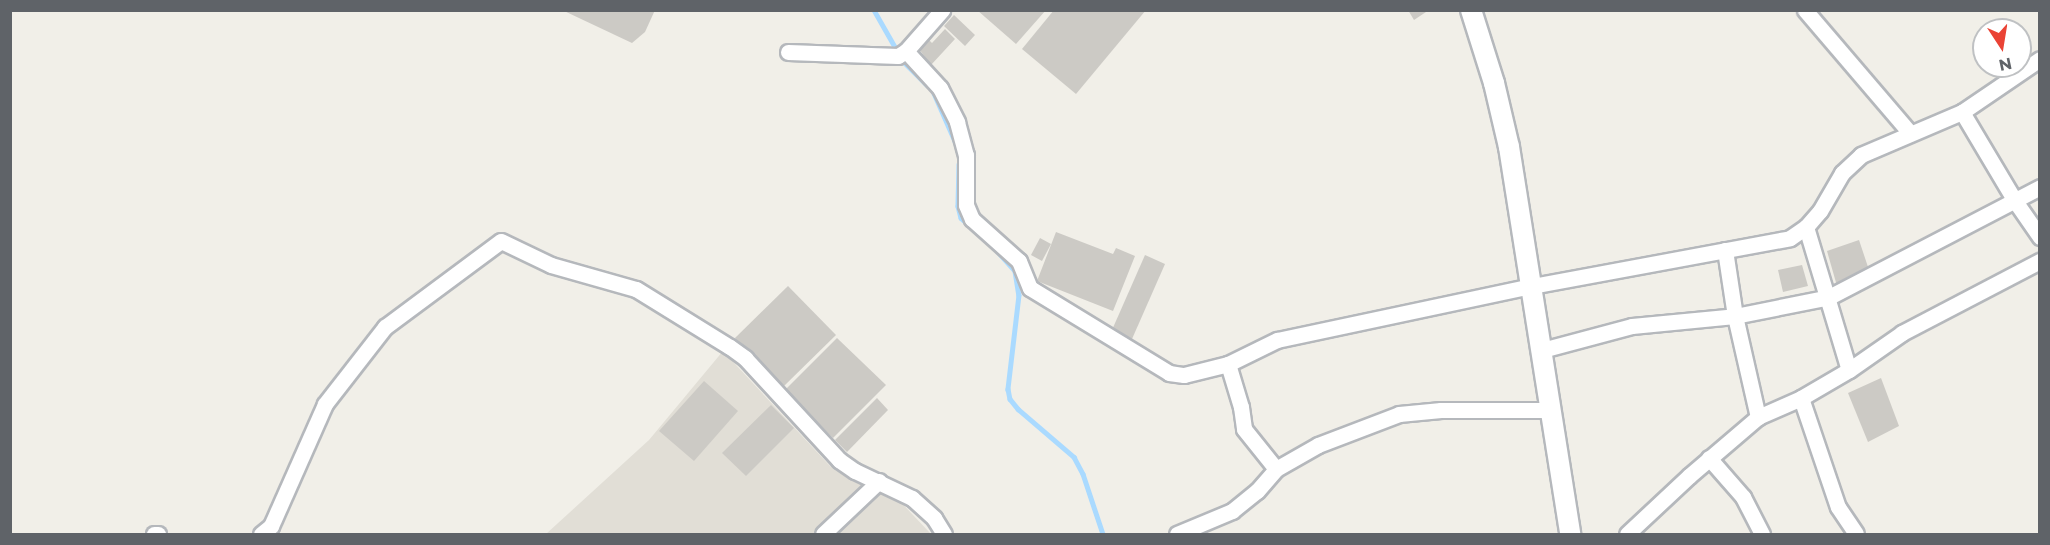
<!DOCTYPE html>
<style>
body{margin:0}
#map{position:relative;width:2050px;height:545px;overflow:hidden;background:#f1efe8;font-family:Montserrat,sans-serif}
div>[style]{position:absolute}
.education>*{inset:0;background:#e1ded6}
.stream>*{height:4.5px;margin:-2.25px;padding:0 2.25px;transform-origin:2.25px;border-radius:2.25px;background:#aadaff}
.building>*{inset:0;background:#cccac5}
.roads{filter:drop-shadow(2px 0 #b5b8bc) drop-shadow(-2px 0 #b5b8bc) drop-shadow(0 2px #b5b8bc) drop-shadow(0 -2px #b5b8bc)}
.minor>*{height:15px;margin:-7.5px;padding:0 7.5px;transform-origin:7.5px;border-radius:7.5px;background:#fff}
.tertiary>*{height:20px;margin:-10px;padding:0 10px;transform-origin:10px;border-radius:10px;background:#fff}
span{translate:-50% -50%;white-space:nowrap;text-align:center;line-height:1.15;-webkit-text-stroke:4.5px #fff;paint-order:stroke}
.frame{position:absolute;inset:0;border:12px solid #5f6368;pointer-events:none}
.north{position:absolute;left:1972px;top:18px;width:60px;height:60px;box-sizing:border-box;background:#fff;border:2px solid #bfc1c3;border-radius:50%;rotate:168deg;font-size:16px;font-weight:700;line-height:24px;text-align:center;color:#5f6368}
.north::after{content:'';display:block;margin:auto;width:21px;height:27px;background:#ea4335;clip-path:polygon(50% 0,100% 100%,50% 72%,0 100%)}
</style>
<div id="map">
<div class="education">
<div style="clip-path:polygon(723px 351px,830px 466px,895px 496px,931px 534px,546px 534px,649px 440px)"></div>
</div>
<div class="stream">
<div style="left:874px;top:10px;width:59px;rotate:60.4deg"></div>
<div style="left:903px;top:61px;width:34px;rotate:45deg"></div>
<div style="left:933px;top:91px;width:55px;rotate:66.3deg"></div>
<div style="left:959px;top:164px;width:42px;rotate:91.4deg"></div>
<div style="left:958px;top:206px;width:12px;rotate:76deg"></div>
<div style="left:961px;top:218px;width:12px;rotate:42deg"></div>
<div style="left:998px;top:252px;width:25px;rotate:48deg"></div>
<div style="left:1015px;top:271px;width:24px;rotate:81deg"></div>
<div style="left:1019px;top:295px;width:95px;rotate:96.7deg"></div>
<div style="left:1008px;top:389px;width:10px;rotate:79deg"></div>
<div style="left:1010px;top:399px;width:13px;rotate:51deg"></div>
<div style="left:1018px;top:409px;width:74px;rotate:40.6deg"></div>
<div style="left:1074px;top:457px;width:19px;rotate:62deg"></div>
<div style="left:1083px;top:474px;width:63px;rotate:71.6deg"></div>
</div>
<div class="building">
<div style="clip-path:polygon(562px 10px,655px 10px,645px 32px,632px 43px)"></div>
<div style="clip-path:polygon(977px 10px,1046px 10px,1016px 44px)"></div>
<div style="clip-path:polygon(1054px 10px,1146px 10px,1076px 94px,1022px 49px)"></div>
<div style="clip-path:polygon(1408px 10px,1429px 10px,1414px 20px)"></div>
<div style="clip-path:polygon(954px 15px,975px 35px,965px 46px,944px 26px)"></div>
<div style="clip-path:polygon(945px 29px,955px 39px,931px 65px,919px 49px,928px 39px,932px 43px)"></div>
<div style="clip-path:polygon(1056px 232px,1113px 254px,1116px 248px,1135px 256px,1113px 311px,1037px 281px)"></div>
<div style="clip-path:polygon(1040px 238px,1051px 244px,1042px 261px,1031px 255px)"></div>
<div style="clip-path:polygon(1859px 240px,1869px 270px,1837px 286px,1827px 251px)"></div>
<div style="clip-path:polygon(1145px 255px,1165px 264px,1132px 339px,1112px 330px)"></div>
<div style="clip-path:polygon(1802px 265px,1808px 286px,1783px 292px,1778px 270px)"></div>
<div style="clip-path:polygon(788px 286px,836px 335px,783px 387px,735px 338px)"></div>
<div style="clip-path:polygon(837px 338px,886px 385px,833px 438px,785px 390px)"></div>
<div style="clip-path:polygon(1881px 378px,1899px 426px,1868px 442px,1848px 393px)"></div>
<div style="clip-path:polygon(704px 381px,738px 411px,694px 461px,659px 431px)"></div>
<div style="clip-path:polygon(877px 398px,888px 410px,847px 452px,835px 440px)"></div>
<div style="clip-path:polygon(771px 405px,794px 428px,746px 476px,722px 453px)"></div>
</div>
<div class="roads">
<div class="minor">
<div style="left:1805px;top:10px;width:162px;rotate:49.5deg"></div>
<div style="left:906px;top:51px;width:50px;rotate:47.4deg"></div>
<div style="left:940px;top:88px;width:38px;rotate:63deg"></div>
<div style="left:957px;top:122px;width:34px;rotate:75deg"></div>
<div style="left:966px;top:155px;width:50px;rotate:90deg"></div>
<div style="left:966px;top:205px;width:15px;rotate:67deg"></div>
<div style="left:972px;top:219px;width:63px;rotate:41.8deg"></div>
<div style="left:1019px;top:261px;width:29px;rotate:68deg"></div>
<div style="left:1030px;top:288px;width:163px;rotate:31.4deg"></div>
<div style="left:1169px;top:373px;width:15px;rotate:8deg"></div>
<div style="left:1184px;top:375px;width:45px;rotate:-14deg"></div>
<div style="left:1228px;top:364px;width:45px;rotate:73.2deg"></div>
<div style="left:1241px;top:407px;width:22px;rotate:82deg"></div>
<div style="left:1244px;top:429px;width:51px;rotate:51.3deg"></div>
<div style="left:1276px;top:469px;width:48px;rotate:-29.7deg"></div>
<div style="left:1318px;top:445px;width:87px;rotate:-20.9deg"></div>
<div style="left:1399px;top:414px;width:42px;rotate:-5.4deg"></div>
<div style="left:1441px;top:410px;width:111px"></div>
<div style="left:788px;top:52px;width:110px;rotate:2.1deg"></div>
<div style="left:898px;top:56px;width:9px;rotate:-32deg"></div>
<div style="left:906px;top:51px;width:55px;rotate:-48.7deg"></div>
<div style="left:1962px;top:112px;width:104px;rotate:59.2deg"></div>
<div style="left:2015px;top:201px;width:44px;rotate:55.2deg"></div>
<div style="left:1806px;top:227px;width:149px;rotate:73.3deg"></div>
<div style="left:1725px;top:250px;width:67px;rotate:81.4deg"></div>
<div style="left:1735px;top:316px;width:104px;rotate:77.2deg"></div>
<div style="left:1542px;top:350px;width:93px;rotate:-14.9deg"></div>
<div style="left:1632px;top:326px;width:103px;rotate:-5.5deg"></div>
<div style="left:1735px;top:316px;width:96px;rotate:-11.4deg"></div>
<div style="left:1829px;top:297px;width:238px;rotate:-27.5deg"></div>
<div style="left:1228px;top:364px;width:55px;rotate:-26.1deg"></div>
<div style="left:1277px;top:340px;width:261px;rotate:-12deg"></div>
<div style="left:1532px;top:286px;width:262px;rotate:-10.5deg"></div>
<div style="left:1790px;top:238px;width:19px;rotate:-35deg"></div>
<div style="left:1806px;top:227px;width:21px;rotate:-49deg"></div>
<div style="left:1820px;top:211px;width:44px;rotate:-59.9deg"></div>
<div style="left:1842px;top:173px;width:26px;rotate:-43deg"></div>
<div style="left:1861px;top:155px;width:110px;rotate:-23.1deg"></div>
<div style="left:1962px;top:112px;width:94px;rotate:-34.2deg"></div>
<div style="left:1801px;top:398px;width:115px;rotate:71.3deg"></div>
<div style="left:1838px;top:507px;width:32px;rotate:56deg"></div>
<div style="left:1709px;top:458px;width:52px;rotate:48.9deg"></div>
<div style="left:1743px;top:497px;width:42px;rotate:62.8deg"></div>
<div style="left:154px;top:534px;width:4px"></div>
<div style="left:261px;top:534px;width:13px;rotate:-39deg"></div>
<div style="left:271px;top:526px;width:133px;rotate:-66.1deg"></div>
<div style="left:325px;top:404px;width:98px;rotate:-52.1deg"></div>
<div style="left:385px;top:327px;width:144px;rotate:-36.6deg"></div>
<div style="left:501px;top:241px;width:55px;rotate:25.6deg"></div>
<div style="left:551px;top:265px;width:88px;rotate:15.8deg"></div>
<div style="left:636px;top:289px;width:110px;rotate:31.7deg"></div>
<div style="left:730px;top:347px;width:19px;rotate:36deg"></div>
<div style="left:745px;top:358px;width:139px;rotate:47.3deg"></div>
<div style="left:839px;top:460px;width:19px;rotate:35deg"></div>
<div style="left:855px;top:471px;width:63px;rotate:25.3deg"></div>
<div style="left:912px;top:498px;width:30px;rotate:42deg"></div>
<div style="left:934px;top:518px;width:19px;rotate:58deg"></div>
<div style="left:823px;top:534px;width:77px;rotate:-43.4deg"></div>
<div style="left:1177px;top:534px;width:60px;rotate:-22.7deg"></div>
<div style="left:1232px;top:511px;width:32px;rotate:-39deg"></div>
<div style="left:1257px;top:491px;width:29px;rotate:-49deg"></div>
<div style="left:1627px;top:534px;width:85px;rotate:-43.1deg"></div>
<div style="left:1689px;top:476px;width:91px;rotate:-40.5deg"></div>
<div style="left:1758px;top:417px;width:47px;rotate:-23.8deg"></div>
<div style="left:1801px;top:398px;width:56px;rotate:-30.3deg"></div>
<div style="left:1849px;top:370px;width:65px;rotate:-34.9deg"></div>
<div style="left:1902px;top:333px;width:156px;rotate:-27.6deg"></div>
</div>
<div class="tertiary">
<div style="left:1471px;top:10px;width:77px;rotate:72.5deg"></div>
<div style="left:1494px;top:83px;width:66px;rotate:76.8deg"></div>
<div style="left:1509px;top:147px;width:392px;rotate:81deg"></div>
</div>
</div>
<div class="frame"></div>
<div class="north">N</div>
</div>
